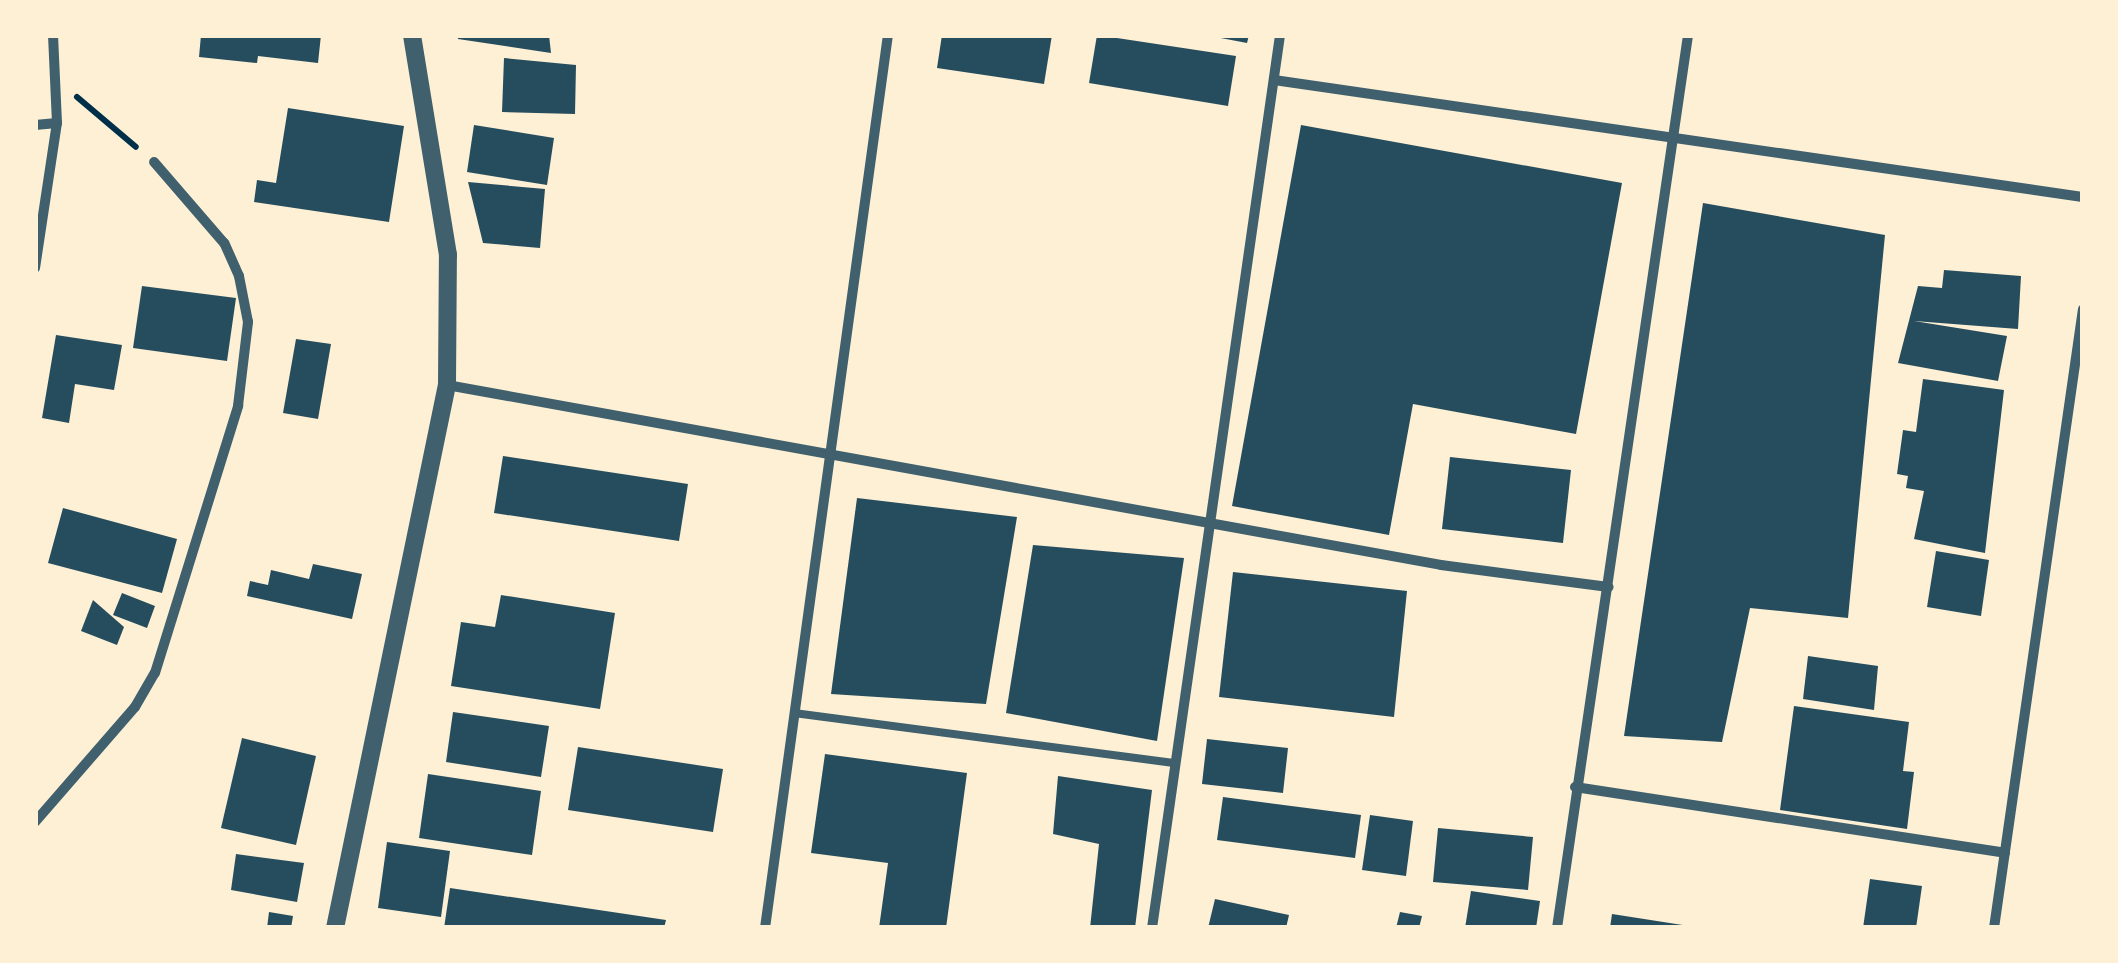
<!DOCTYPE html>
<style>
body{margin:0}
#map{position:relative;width:2118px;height:963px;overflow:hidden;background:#fdf0d5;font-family:Helvetica,sans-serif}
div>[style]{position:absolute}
.building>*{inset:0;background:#264d5e}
.path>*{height:6px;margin:-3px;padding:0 3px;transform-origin:3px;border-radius:3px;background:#003049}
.service>*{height:8px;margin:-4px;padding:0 4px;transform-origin:4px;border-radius:4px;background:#3f606c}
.minor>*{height:10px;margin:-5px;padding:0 5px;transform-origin:5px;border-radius:5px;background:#3f606c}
.tertiary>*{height:18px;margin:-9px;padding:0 9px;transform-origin:9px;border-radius:9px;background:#3f606c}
span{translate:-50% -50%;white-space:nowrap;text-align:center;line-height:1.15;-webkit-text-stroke:8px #fdf0d5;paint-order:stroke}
.frame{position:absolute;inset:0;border:38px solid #fdf0d5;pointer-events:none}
</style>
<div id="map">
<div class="building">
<div style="clip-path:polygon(201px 35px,321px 35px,318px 63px,258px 56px,257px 63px,199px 57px)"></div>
<div style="clip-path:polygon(457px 35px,549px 35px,551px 53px,458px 39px)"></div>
<div style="clip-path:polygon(942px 35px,1052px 35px,1044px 84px,937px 68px)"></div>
<div style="clip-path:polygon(1097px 35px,1236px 56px,1228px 106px,1089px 83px)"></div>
<div style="clip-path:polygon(1205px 35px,1249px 35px,1247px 43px)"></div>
<div style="clip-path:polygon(504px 58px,576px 65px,575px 114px,502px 112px)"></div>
<div style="clip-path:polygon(288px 108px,404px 126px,389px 222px,254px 202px,257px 180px,276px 183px)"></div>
<div style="clip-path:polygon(474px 125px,554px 138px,547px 185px,467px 172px)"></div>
<div style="clip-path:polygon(1301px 125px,1622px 183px,1576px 434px,1413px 404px,1389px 535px,1232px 506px)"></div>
<div style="clip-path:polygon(468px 182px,545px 189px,540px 248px,483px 243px)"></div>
<div style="clip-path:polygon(1703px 203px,1885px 235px,1848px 618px,1750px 608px,1722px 742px,1624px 736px)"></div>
<div style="clip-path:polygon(1944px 270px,2021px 276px,2018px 329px,1914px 321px,2007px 336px,1998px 381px,1898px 363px,1918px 286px,1942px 288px)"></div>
<div style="clip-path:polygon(142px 286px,236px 298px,227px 361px,133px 348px)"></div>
<div style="clip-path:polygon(56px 335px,122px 345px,114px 390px,75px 384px,69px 423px,42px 418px)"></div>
<div style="clip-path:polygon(296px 339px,331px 344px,318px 419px,283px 413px)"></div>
<div style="clip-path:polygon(1923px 379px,2004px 390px,1985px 553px,1914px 539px,1924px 491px,1906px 488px,1908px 476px,1897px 474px,1903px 430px,1916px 432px)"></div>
<div style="clip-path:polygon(503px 456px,688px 484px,679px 541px,494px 513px)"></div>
<div style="clip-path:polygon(1450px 457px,1571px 470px,1563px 543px,1442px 529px)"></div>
<div style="clip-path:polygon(857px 498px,1017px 517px,986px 704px,831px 694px)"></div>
<div style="clip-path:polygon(63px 508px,177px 539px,162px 593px,48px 563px)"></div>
<div style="clip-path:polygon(1033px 545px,1184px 558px,1157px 741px,1006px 713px)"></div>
<div style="clip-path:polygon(1936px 551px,1989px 560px,1981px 616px,1927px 607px)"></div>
<div style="clip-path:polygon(313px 564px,362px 574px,352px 619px,247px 596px,250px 581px,268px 585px,271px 570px,309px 579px)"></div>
<div style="clip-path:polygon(1233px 572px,1407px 591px,1394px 717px,1219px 697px)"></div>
<div style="clip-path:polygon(122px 593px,155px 606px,147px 628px,113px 615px)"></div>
<div style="clip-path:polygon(501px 595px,615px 613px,600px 709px,451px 686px,461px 622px,495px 627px)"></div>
<div style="clip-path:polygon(93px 600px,124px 627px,117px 645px,81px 631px)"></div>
<div style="clip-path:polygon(1808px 656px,1878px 666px,1874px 710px,1803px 699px)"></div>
<div style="clip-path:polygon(1794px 706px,1909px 722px,1903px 771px,1914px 772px,1907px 829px,1780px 810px)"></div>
<div style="clip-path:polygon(453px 712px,549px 726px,541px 777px,446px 762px)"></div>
<div style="clip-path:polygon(242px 738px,316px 756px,296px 845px,221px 828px)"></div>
<div style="clip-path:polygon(1207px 739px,1288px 748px,1283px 793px,1202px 784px)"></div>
<div style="clip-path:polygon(578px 747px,723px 769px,713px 832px,568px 810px)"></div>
<div style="clip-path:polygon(825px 754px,967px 773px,946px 928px,879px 928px,888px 863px,811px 853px)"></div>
<div style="clip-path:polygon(428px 774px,541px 791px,532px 855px,419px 838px)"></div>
<div style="clip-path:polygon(1058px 776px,1152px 790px,1135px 928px,1090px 928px,1099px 844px,1053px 834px)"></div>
<div style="clip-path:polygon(1223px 797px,1361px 815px,1355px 858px,1217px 840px)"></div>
<div style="clip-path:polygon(1370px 815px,1413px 821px,1406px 876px,1362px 870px)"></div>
<div style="clip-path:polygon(1438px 828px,1533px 837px,1528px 890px,1433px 882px)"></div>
<div style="clip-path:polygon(387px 842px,450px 851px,441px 917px,378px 908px)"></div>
<div style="clip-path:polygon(236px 854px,304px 863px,297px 902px,231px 890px)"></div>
<div style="clip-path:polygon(1870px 879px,1922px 886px,1916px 928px,1863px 928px)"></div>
<div style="clip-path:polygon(450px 888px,666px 920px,664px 928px,444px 928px)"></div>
<div style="clip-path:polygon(1471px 891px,1540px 901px,1536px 928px,1465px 928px)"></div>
<div style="clip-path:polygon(1215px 899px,1289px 915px,1286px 928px,1208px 928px)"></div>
<div style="clip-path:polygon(269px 912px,293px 916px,291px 928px,267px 928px)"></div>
<div style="clip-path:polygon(1400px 912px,1422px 916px,1419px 928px,1396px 928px)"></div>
<div style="clip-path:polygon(1612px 914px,1689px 926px,1689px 928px,1610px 928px)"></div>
</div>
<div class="path">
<div style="left:77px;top:97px;width:77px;rotate:40.3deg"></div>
</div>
<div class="service">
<div style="left:794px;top:713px;width:385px;rotate:7.5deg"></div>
</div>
<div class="minor">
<div style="left:1274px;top:80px;width:817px;rotate:8.23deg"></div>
<div style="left:35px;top:125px;width:22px;rotate:-5deg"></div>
<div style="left:35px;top:268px;width:147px;rotate:-81.4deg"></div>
<div style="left:57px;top:123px;width:88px;rotate:-92.6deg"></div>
<div style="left:447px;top:385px;width:1010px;rotate:10.26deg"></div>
<div style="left:1441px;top:565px;width:169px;rotate:7.5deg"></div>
<div style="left:1575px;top:787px;width:435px;rotate:8.7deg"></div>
<div style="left:35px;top:822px;width:152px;rotate:-49deg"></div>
<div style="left:135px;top:707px;width:39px;rotate:-60deg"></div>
<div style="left:155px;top:673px;width:280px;rotate:-72.7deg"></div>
<div style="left:238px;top:406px;width:85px;rotate:-83.2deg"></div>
<div style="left:248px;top:322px;width:47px;rotate:-101.1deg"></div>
<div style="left:239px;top:276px;width:36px;rotate:-114deg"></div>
<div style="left:224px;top:243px;width:107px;rotate:-130.8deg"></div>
<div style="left:765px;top:928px;width:901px;rotate:-82.16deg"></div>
<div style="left:1152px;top:928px;width:902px;rotate:-81.84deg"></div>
<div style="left:1557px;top:928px;width:903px;rotate:-81.65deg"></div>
<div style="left:1994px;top:928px;width:625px;rotate:-81.82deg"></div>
</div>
<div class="tertiary">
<div style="left:335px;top:928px;width:554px;rotate:-78.35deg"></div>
<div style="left:447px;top:385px;width:130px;rotate:-89.6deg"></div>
<div style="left:448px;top:255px;width:223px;rotate:-99.3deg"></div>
</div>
<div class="frame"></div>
</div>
